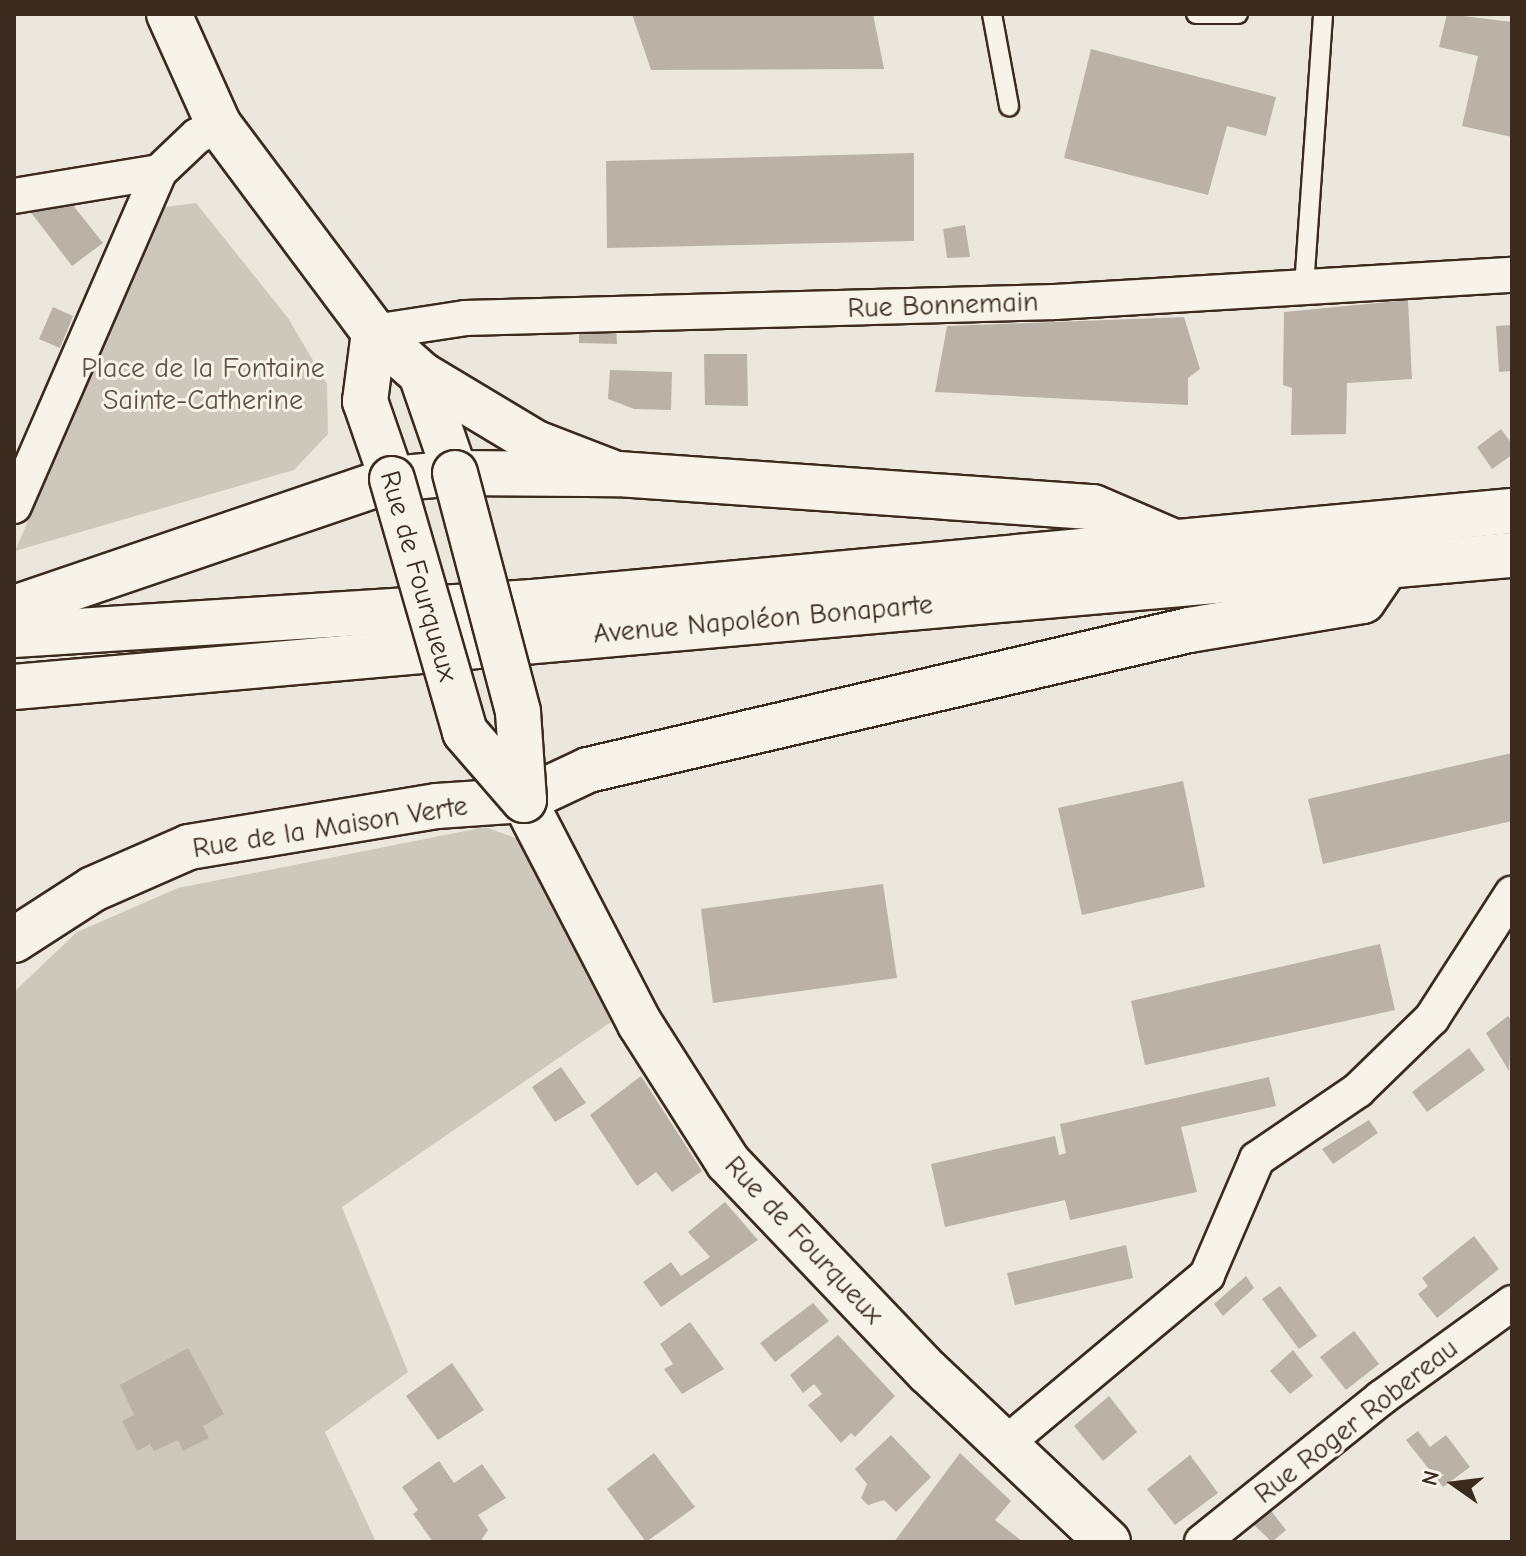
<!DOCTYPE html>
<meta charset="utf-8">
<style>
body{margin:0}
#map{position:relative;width:1526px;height:1556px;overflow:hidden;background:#ece7dc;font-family:"Comic Neue",sans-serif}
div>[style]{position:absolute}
.green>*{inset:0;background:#cec8bc}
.building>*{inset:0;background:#bab2a7}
.roads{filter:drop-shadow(2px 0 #3b2a1e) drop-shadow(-2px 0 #3b2a1e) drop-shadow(0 2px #3b2a1e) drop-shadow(0 -2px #3b2a1e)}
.lane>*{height:18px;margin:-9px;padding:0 9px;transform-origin:9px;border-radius:9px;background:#f7f3e8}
.street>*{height:34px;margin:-17px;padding:0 17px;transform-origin:17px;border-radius:17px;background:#f7f3e8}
.secondary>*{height:44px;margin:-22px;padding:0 22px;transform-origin:22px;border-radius:22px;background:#f7f3e8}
.primary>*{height:44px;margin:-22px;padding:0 22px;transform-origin:22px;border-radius:22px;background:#f7f3e8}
.bridges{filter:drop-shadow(2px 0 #3b2a1e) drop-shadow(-2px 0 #3b2a1e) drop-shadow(0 2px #3b2a1e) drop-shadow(0 -2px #3b2a1e)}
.primary-bridge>*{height:44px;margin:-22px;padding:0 22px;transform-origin:22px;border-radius:22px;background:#f7f3e8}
span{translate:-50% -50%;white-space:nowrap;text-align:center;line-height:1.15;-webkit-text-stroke:6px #f7f3e8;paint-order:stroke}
.street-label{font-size:28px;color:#3b2a1e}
.park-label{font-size:28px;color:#605246}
.frame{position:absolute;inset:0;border:16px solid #3b2a1e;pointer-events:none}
.north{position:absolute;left:1414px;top:1444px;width:80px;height:80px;-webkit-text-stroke:6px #f7f3e8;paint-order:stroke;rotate:284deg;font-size:22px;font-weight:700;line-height:32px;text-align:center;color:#3b2a1e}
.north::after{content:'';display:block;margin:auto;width:28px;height:36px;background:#3b2a1e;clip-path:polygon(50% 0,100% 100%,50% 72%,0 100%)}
</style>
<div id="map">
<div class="green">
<div style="clip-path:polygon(196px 203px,288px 318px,327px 384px,328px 434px,294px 470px,15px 551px,164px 207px)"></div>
<div style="clip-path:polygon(485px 827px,527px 842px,538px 879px,611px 1022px,342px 1207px,408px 1372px,325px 1432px,376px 1542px,14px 1542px,14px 992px,77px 932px,178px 888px)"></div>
</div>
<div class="building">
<div style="clip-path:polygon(632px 14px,873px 14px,884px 69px,651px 70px)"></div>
<div style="clip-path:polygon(1447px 14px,1512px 22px,1512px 137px,1462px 126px,1478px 56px,1439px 47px)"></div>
<div style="clip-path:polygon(1091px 49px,1276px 97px,1266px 136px,1227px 126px,1208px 195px,1064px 158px)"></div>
<div style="clip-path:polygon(914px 153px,914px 241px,607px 248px,606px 161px)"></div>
<div style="clip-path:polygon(72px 204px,103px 243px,72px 266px,29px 210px)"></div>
<div style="clip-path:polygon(965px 225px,970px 257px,947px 258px,943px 229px)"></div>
<div style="clip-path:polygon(1408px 300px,1412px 379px,1347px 383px,1346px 434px,1291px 435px,1292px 388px,1283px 385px,1284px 312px)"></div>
<div style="clip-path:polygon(53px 307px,73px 316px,60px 348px,39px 339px)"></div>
<div style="clip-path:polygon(1184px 317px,1200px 369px,1188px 378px,1188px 405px,935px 392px,947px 326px)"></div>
<div style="clip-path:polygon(616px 322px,617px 344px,579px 343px,579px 323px)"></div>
<div style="clip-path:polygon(1512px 325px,1512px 371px,1499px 372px,1496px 326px)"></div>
<div style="clip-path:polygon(704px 354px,747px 354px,748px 406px,705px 405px)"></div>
<div style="clip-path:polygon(610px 370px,672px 372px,671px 410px,634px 409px,608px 399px)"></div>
<div style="clip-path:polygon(1501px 429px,1512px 444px,1512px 455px,1492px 469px,1477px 447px)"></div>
<div style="clip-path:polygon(1512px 753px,1512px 821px,1323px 864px,1308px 799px)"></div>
<div style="clip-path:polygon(1183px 781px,1205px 887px,1082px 915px,1058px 808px)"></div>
<div style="clip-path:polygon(883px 884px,897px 978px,713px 1003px,701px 909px)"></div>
<div style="clip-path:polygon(1380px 944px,1395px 1010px,1145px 1065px,1131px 1001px)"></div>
<div style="clip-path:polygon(1508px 1016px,1512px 1021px,1509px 1071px,1486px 1033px)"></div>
<div style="clip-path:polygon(1469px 1048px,1485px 1070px,1427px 1112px,1412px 1092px)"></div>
<div style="clip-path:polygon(561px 1067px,586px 1103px,555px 1122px,532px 1087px)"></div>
<div style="clip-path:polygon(641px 1076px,702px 1171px,672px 1192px,656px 1172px,637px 1186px,590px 1115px)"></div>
<div style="clip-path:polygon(1269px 1077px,1276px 1106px,1181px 1127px,1197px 1192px,1070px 1220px,1065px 1200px,945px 1227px,931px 1164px,1055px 1136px,1059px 1155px,1066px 1153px,1060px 1124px)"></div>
<div style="clip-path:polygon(1369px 1120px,1378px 1133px,1333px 1164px,1322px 1149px)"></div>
<div style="clip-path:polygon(725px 1202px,758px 1240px,661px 1307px,643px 1282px,671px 1262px,681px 1276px,710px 1257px,688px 1232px)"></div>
<div style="clip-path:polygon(1474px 1236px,1499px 1269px,1437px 1318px,1418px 1294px,1428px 1286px,1422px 1278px)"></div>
<div style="clip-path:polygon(1126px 1245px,1133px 1278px,1015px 1305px,1007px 1273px)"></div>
<div style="clip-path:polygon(1246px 1276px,1254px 1288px,1223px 1316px,1214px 1304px)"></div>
<div style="clip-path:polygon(1280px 1286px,1317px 1336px,1299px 1349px,1262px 1299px)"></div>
<div style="clip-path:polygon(813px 1303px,829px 1321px,775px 1362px,760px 1343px)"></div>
<div style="clip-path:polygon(690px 1322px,724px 1369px,682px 1394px,664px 1369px,673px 1364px,660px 1344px)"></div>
<div style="clip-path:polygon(1354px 1331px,1379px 1364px,1346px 1390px,1320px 1357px)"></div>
<div style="clip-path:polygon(838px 1335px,895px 1396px,855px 1437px,851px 1433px,841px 1443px,808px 1405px,822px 1394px,814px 1384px,803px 1393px,790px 1375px)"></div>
<div style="clip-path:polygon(188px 1348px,224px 1414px,203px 1426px,209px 1438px,183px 1451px,178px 1440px,154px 1451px,150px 1444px,137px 1451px,122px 1421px,134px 1415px,120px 1385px)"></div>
<div style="clip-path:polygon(1293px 1350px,1313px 1376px,1290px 1394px,1270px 1371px)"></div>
<div style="clip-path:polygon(452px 1363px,484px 1410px,438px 1440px,406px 1396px)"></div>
<div style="clip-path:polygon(1109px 1396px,1137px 1432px,1103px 1461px,1074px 1426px)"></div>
<div style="clip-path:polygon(1418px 1431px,1430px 1447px,1446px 1435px,1470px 1467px,1443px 1487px,1406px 1440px)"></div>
<div style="clip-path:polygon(891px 1435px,931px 1477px,896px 1512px,884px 1500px,868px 1505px,861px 1498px,867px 1484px,855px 1469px)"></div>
<div style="clip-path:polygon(654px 1453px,695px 1507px,646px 1542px,607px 1489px)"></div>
<div style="clip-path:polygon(960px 1453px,1011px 1501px,995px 1520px,1023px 1542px,894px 1542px)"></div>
<div style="clip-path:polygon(1190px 1455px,1218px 1493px,1175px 1525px,1147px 1489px)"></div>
<div style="clip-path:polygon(439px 1461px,454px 1483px,482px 1464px,506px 1498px,478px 1515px,488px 1530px,480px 1542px,433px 1542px,413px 1514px,418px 1510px,402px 1487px)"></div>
<div style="clip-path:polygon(1268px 1507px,1286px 1530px,1272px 1542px,1252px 1523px)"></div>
</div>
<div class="roads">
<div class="lane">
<div style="left:992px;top:14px;width:94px;rotate:79.5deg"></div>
<div style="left:1196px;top:14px;width:42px"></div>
<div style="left:1304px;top:287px;width:274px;rotate:-86deg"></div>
</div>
<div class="street">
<div style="left:14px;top:196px;width:147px;rotate:-9.4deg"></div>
<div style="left:374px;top:332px;width:92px;rotate:-8.7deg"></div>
<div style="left:465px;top:318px;width:590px;rotate:-1.55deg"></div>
<div style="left:1055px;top:302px;width:458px;rotate:-3.4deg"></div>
<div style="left:14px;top:506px;width:364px;rotate:-66.5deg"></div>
<div style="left:159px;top:172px;width:52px;rotate:-43.5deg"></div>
<div style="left:197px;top:136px;width:25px;rotate:-27deg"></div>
<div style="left:1004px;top:1445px;width:265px;rotate:-39.9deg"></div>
<div style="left:1207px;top:1275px;width:126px;rotate:-66.7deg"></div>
<div style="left:1257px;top:1159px;width:122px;rotate:-34.3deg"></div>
<div style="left:1358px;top:1090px;width:103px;rotate:-44.2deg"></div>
<div style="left:1432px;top:1018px;width:148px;rotate:-57.2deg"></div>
<div style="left:1202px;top:1542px;width:230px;rotate:-38.8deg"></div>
<div style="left:1381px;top:1398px;width:162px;rotate:-35.9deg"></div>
</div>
<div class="secondary">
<div style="left:169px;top:14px;width:122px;rotate:65.8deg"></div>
<div style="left:219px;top:125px;width:259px;rotate:53.2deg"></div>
<div style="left:374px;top:332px;width:63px;rotate:41.8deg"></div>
<div style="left:421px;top:374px;width:105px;rotate:71deg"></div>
<div style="left:374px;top:332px;width:70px;rotate:97.4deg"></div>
<div style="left:365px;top:401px;width:83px;rotate:70.9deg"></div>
<div style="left:421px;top:374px;width:134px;rotate:31deg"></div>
<div style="left:536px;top:443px;width:86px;rotate:21.2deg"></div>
<div style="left:14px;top:940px;width:94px;rotate:-32.8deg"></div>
<div style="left:93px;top:889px;width:105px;rotate:-23.6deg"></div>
<div style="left:189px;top:847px;width:251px;rotate:-9.4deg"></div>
<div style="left:437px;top:806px;width:87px;rotate:-3.9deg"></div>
</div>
<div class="primary">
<div style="left:14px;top:608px;width:399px;rotate:-18.8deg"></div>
<div style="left:392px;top:479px;width:63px;rotate:-5.4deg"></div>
<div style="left:455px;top:473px;width:163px;rotate:0.4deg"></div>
<div style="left:618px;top:474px;width:476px;rotate:4deg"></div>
<div style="left:1093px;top:507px;width:86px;rotate:23.3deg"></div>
<div style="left:14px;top:635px;width:520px;rotate:-3.64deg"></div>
<div style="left:533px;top:602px;width:983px;rotate:-5.31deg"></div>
<div style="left:14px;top:687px;width:1504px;rotate:-5.04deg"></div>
<div style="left:1108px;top:1542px;width:248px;rotate:-136.6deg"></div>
<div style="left:928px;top:1372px;width:290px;rotate:-133.6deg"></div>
<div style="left:728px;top:1162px;width:164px;rotate:-122.5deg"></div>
<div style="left:640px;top:1024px;width:252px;rotate:-117.4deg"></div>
<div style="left:524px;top:800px;width:71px;rotate:-25.1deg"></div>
<div style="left:588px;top:770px;width:617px;rotate:-13.11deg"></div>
<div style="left:1189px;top:630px;width:176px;rotate:-9.5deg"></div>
<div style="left:1363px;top:601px;width:41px;rotate:-55.9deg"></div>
</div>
</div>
<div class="bridges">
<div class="primary-bridge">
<div style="left:455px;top:473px;width:247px;rotate:75.2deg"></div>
<div style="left:518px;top:712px;width:88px;rotate:86.1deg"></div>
<div style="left:392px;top:479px;width:263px;rotate:73.9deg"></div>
<div style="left:465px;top:732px;width:90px;rotate:49.1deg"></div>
</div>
</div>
<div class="street-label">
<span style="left:943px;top:305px;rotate:-2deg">Rue Bonnemain</span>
<span style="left:419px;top:576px;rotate:74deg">Rue de Fourqueux</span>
<span style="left:763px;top:619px;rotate:-5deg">Avenue Napoléon Bonaparte</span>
<span style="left:330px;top:827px;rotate:-9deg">Rue de la Maison Verte</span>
<span style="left:804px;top:1240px;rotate:47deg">Rue de Fourqueux</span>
<span style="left:1356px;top:1421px;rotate:-38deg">Rue Roger Robereau</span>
</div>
<div class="park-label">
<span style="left:203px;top:384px">Place de la Fontaine<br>Sainte-Catherine</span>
</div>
<div class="frame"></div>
<div class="north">N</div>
</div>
